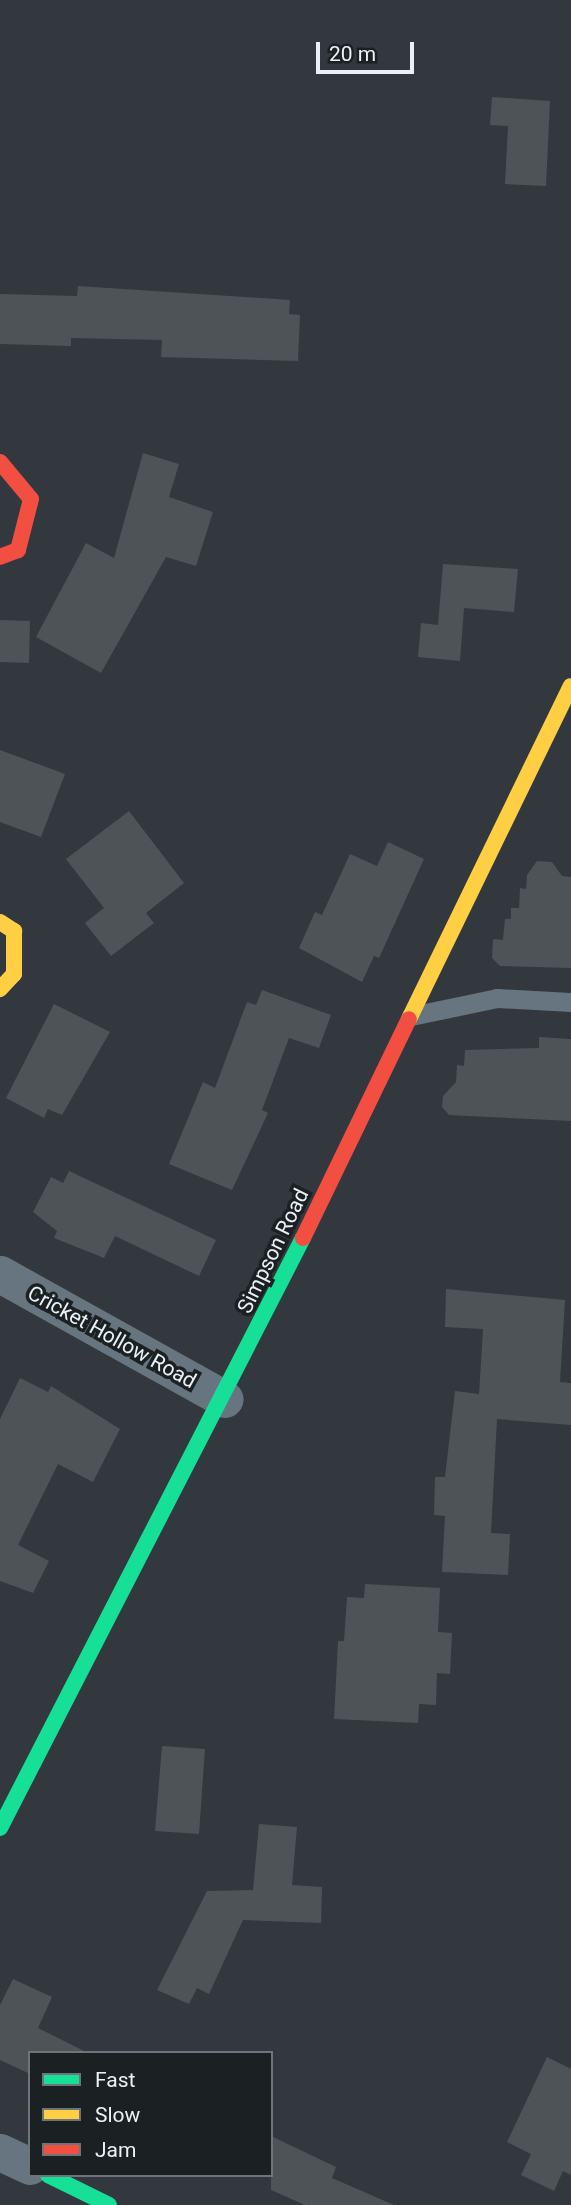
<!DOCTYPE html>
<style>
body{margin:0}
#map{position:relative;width:571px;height:2205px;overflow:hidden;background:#32383d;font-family:Roboto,sans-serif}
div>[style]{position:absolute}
.building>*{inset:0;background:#4e5357}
.lane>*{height:19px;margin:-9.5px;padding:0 9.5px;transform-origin:9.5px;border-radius:9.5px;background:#667580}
.street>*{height:37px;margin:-18.5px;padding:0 18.5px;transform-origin:18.5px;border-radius:18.5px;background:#667580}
.fast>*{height:16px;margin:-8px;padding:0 8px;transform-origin:8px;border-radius:8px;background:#16e098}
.slow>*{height:16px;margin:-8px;padding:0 8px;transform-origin:8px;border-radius:8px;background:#ffcf43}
.jam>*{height:16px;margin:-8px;padding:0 8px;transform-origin:8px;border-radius:8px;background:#f24e42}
span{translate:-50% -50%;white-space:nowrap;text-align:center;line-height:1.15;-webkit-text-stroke:7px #1b2023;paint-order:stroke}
.street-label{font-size:21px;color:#eaf1f6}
.legend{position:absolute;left:28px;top:2051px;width:245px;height:126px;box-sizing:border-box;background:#1b2023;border:2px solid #6e7477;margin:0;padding:9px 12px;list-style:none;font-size:21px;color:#eaf1f6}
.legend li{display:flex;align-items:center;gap:14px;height:35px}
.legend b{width:35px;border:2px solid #6e7477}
.scale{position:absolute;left:316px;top:42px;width:98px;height:32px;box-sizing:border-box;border:4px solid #eaf1f6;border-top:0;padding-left:9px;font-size:21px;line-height:24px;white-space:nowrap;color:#eaf1f6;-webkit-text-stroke:5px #1b2023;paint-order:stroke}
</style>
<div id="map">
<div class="building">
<div style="clip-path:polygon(492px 97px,550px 101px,546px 186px,505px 184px,508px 126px,490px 125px)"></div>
<div style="clip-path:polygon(78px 286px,290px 300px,289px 314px,300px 315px,298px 361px,161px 357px,162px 340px,71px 338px,71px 346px,0 344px,0 294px,77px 296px)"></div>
<div style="clip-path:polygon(143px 453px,179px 464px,169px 497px,213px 512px,196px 566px,166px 557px,101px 673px,36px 637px,86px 543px,114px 558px)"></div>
<div style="clip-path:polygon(443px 564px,518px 569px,514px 612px,464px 608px,460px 661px,418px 657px,421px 623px,438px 625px)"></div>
<div style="clip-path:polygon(0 620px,30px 621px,29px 663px,0 662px)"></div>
<div style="clip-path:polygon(0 750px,65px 774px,41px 837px,0 822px)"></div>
<div style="clip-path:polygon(129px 811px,184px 883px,146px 913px,154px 923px,111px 956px,85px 923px,104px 908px,66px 859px)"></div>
<div style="clip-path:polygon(388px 842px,424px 859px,379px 958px,374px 956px,362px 982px,299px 948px,315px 912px,322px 915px,350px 854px,377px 866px)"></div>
<div style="clip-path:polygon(537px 861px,552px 862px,562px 876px,571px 877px,571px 968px,500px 966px,492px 958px,493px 939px,503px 940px,505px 919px,511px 919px,511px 908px,519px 908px,520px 888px,526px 889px,527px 875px)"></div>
<div style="clip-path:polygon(262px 990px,331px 1015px,319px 1048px,289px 1038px,262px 1110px,268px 1113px,232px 1190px,169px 1164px,203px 1082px,215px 1088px,247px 1002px,256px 1005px)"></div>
<div style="clip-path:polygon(54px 1004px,110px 1032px,62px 1115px,48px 1109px,44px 1118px,6px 1098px)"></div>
<div style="clip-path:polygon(539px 1037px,571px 1039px,571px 1121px,449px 1115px,442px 1107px,443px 1096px,456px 1082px,457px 1065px,464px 1066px,465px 1050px,539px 1048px)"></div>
<div style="clip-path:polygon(69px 1171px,216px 1240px,199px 1276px,115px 1236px,104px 1258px,54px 1238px,57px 1231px,33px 1212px,51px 1177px,63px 1183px)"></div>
<div style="clip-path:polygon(446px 1289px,565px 1300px,560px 1382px,571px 1383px,571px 1425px,497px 1419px,491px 1533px,510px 1534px,508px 1575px,442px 1572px,445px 1516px,434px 1515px,435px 1477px,445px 1477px,455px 1391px,479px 1394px,483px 1329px,445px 1327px)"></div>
<div style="clip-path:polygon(20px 1378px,48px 1392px,51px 1386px,120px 1429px,93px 1482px,58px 1464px,18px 1545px,49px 1561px,33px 1593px,0 1581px,0 1419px)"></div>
<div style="clip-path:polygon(365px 1584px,440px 1588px,438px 1632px,452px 1633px,450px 1674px,437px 1673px,436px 1705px,419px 1704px,418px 1723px,334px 1719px,338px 1641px,344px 1641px,347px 1597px,364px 1598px)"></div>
<div style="clip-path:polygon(162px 1746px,205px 1749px,199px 1834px,155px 1831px)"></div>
<div style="clip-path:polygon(259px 1824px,297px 1827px,292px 1885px,322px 1887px,321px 1923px,243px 1920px,209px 1994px,197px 1988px,189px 2004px,157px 1990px,207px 1891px,253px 1890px)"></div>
<div style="clip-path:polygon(13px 1979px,52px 1997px,38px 2028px,88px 2053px,30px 2053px,30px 2074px,0 2060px,0 2005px)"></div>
<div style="clip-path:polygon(547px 2057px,571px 2069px,571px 2175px,563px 2171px,554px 2191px,521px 2175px,531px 2154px,507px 2142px)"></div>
<div style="clip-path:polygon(271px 2136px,336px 2167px,332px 2178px,394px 2205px,305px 2205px,271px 2190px)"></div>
</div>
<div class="lane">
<div style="left:411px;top:1016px;width:88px;rotate:-11.8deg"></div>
<div style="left:497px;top:998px;width:74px;rotate:3.1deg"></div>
</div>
<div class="street">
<div style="left:0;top:1274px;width:257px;rotate:29.1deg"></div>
<div style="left:0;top:2152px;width:33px;rotate:25deg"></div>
</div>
<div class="fast">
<div style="left:0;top:1828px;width:663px;rotate:-62.82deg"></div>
<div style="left:48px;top:2175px;width:68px;rotate:26.2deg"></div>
</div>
<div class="slow">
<div style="left:0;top:922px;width:17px;rotate:33deg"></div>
<div style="left:14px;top:931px;width:43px;rotate:90deg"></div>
<div style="left:14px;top:974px;width:21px;rotate:133deg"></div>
<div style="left:409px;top:1019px;width:370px;rotate:-64.1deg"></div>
</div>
<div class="jam">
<div style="left:0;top:462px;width:48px;rotate:50deg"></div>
<div style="left:31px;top:499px;width:53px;rotate:104.3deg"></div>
<div style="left:18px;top:550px;width:19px;rotate:159deg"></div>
<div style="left:303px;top:1238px;width:243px;rotate:-64.2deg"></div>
</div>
<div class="street-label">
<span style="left:273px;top:1251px;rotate:-64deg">Simpson Road</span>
<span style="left:112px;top:1337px;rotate:29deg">Cricket Hollow Road</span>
</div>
<ul class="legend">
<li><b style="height:9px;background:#16e098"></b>Fast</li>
<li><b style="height:9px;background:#ffcf43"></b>Slow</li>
<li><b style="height:9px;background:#f24e42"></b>Jam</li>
</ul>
<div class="scale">20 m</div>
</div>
